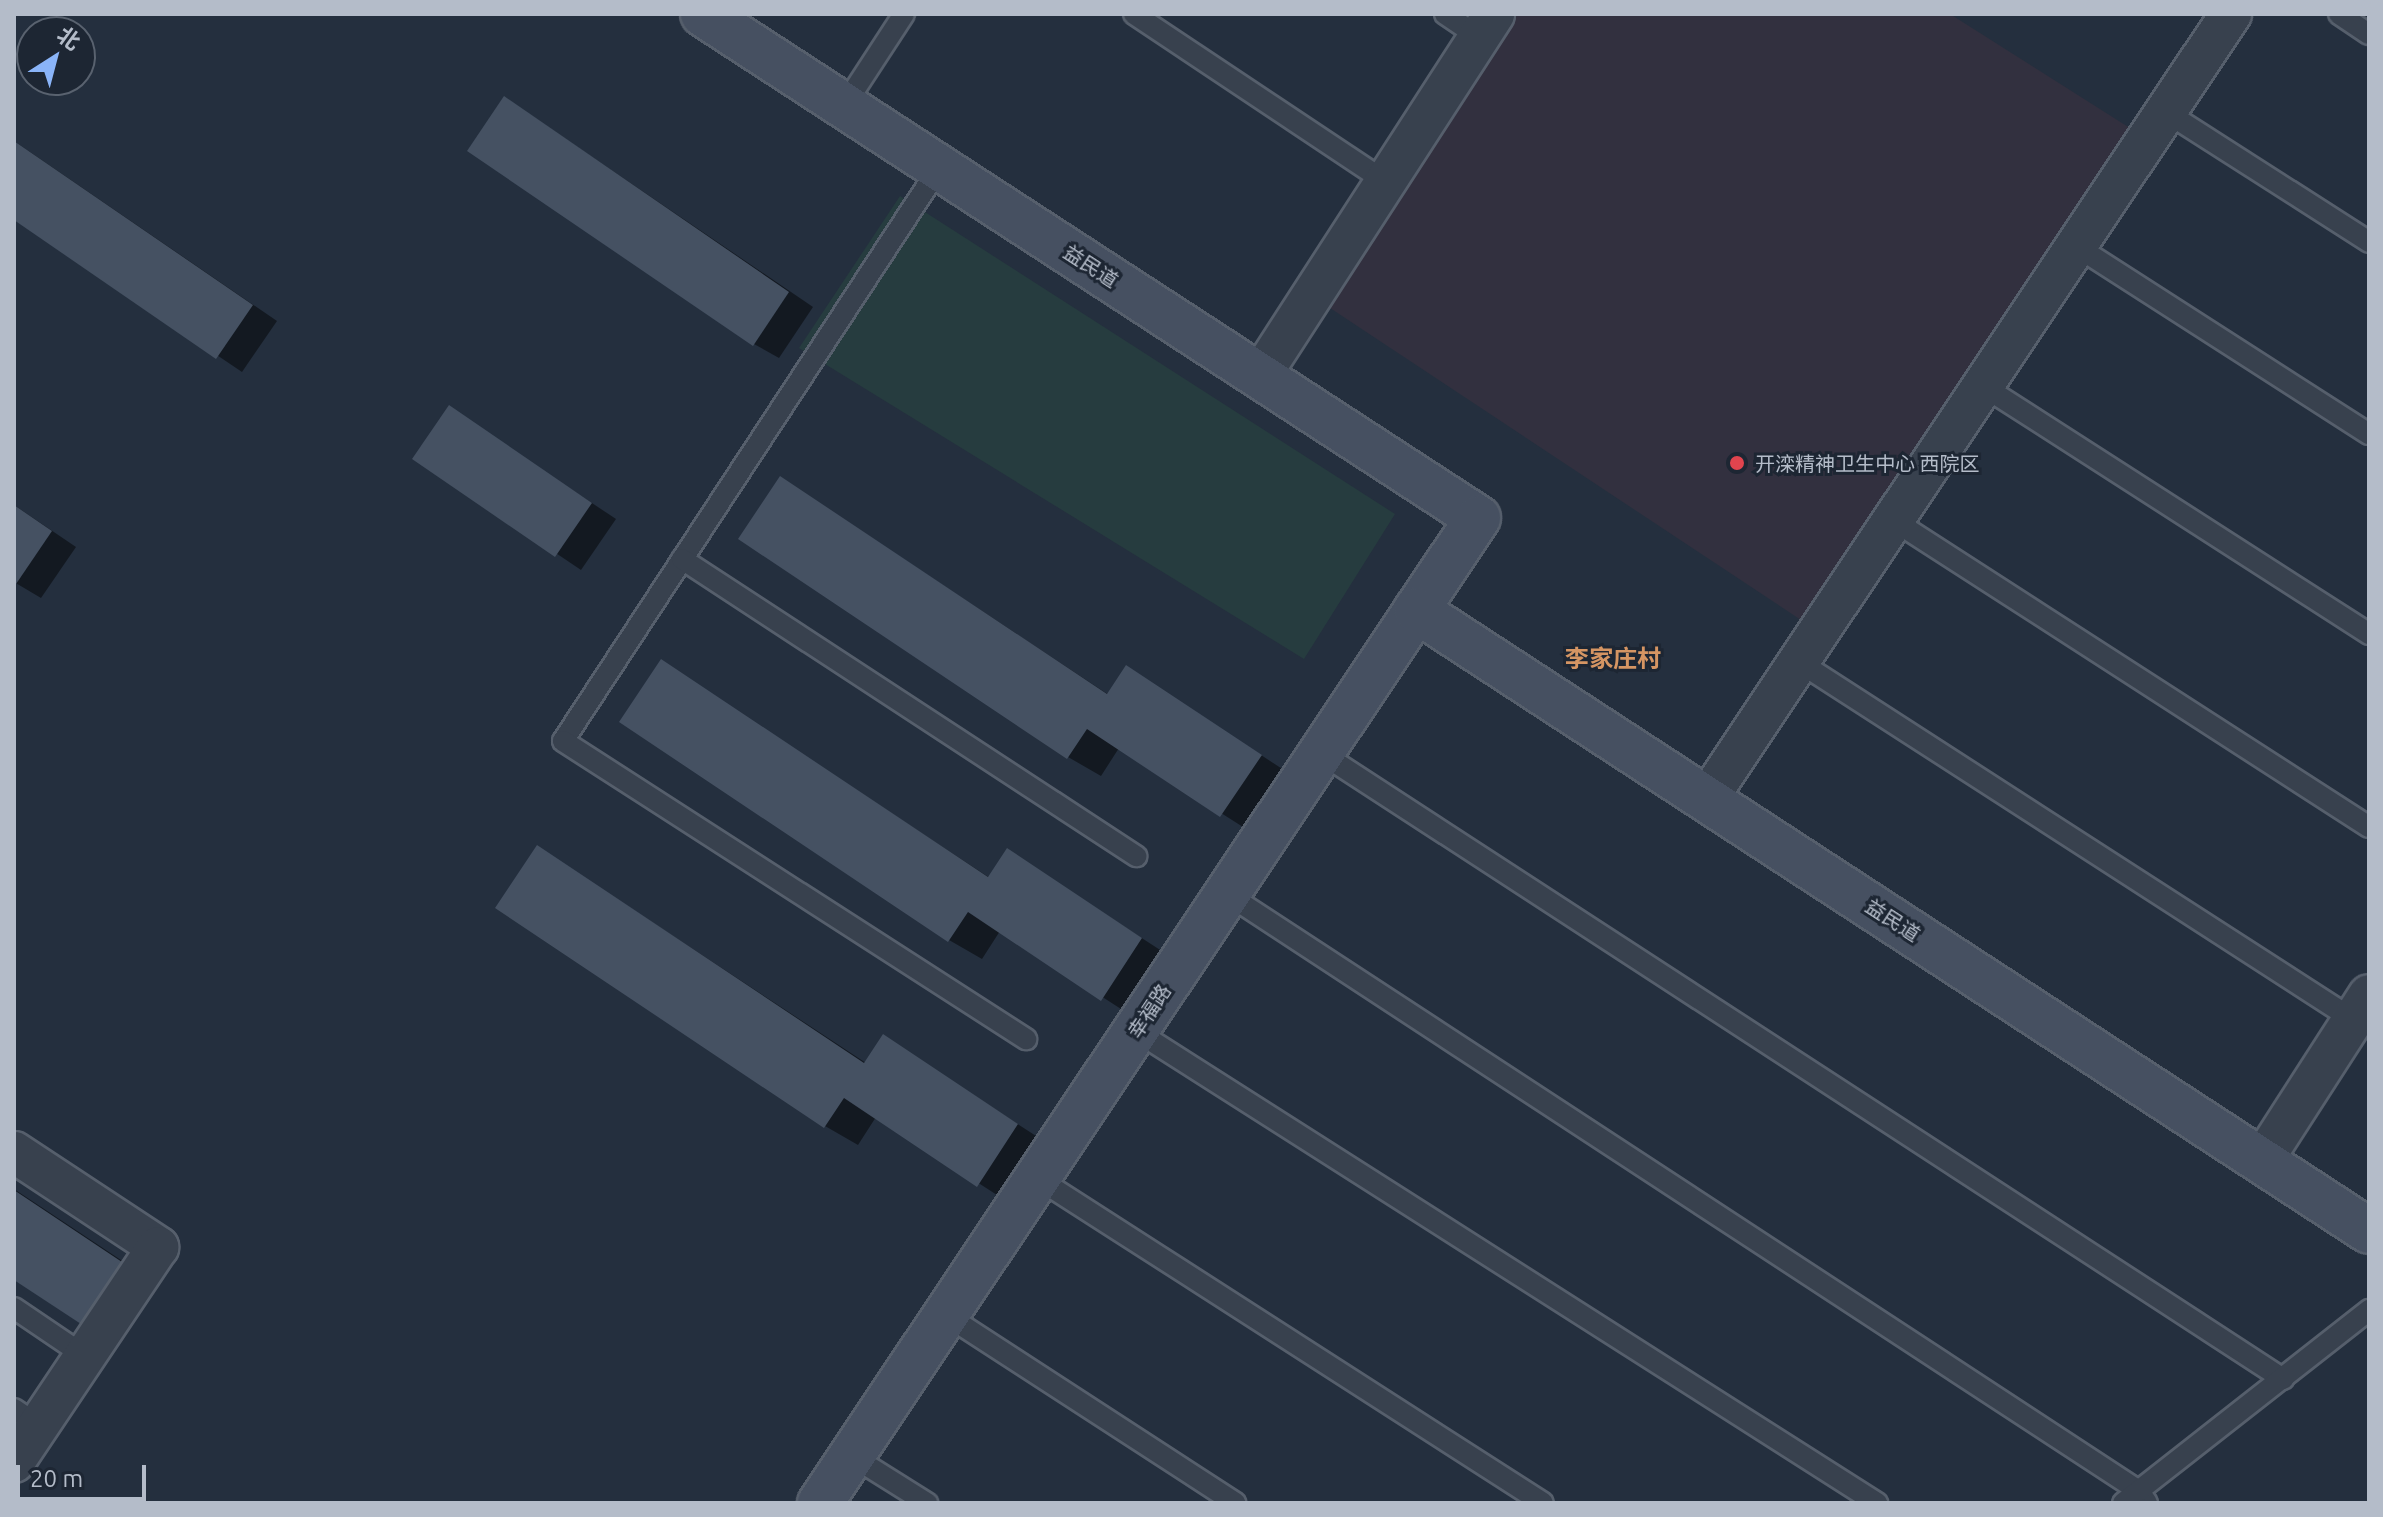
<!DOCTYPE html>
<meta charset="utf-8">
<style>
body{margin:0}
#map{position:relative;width:2383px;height:1517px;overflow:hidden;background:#242f3e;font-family:Ubuntu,"Noto Sans SC",sans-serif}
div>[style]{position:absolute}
.medical>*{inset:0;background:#32303f}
.green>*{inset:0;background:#263c3f}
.shadow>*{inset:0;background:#0007}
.building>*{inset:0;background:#455162}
.roads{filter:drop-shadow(2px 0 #565f6c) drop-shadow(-2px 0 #565f6c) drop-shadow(0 2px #565f6c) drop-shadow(0 -2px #565f6c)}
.lane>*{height:20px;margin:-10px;padding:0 10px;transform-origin:10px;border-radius:10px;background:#38414e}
.street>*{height:40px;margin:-20px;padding:0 20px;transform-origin:20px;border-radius:20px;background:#38414e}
.secondary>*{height:44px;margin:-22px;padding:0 22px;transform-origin:22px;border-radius:22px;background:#465061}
.dots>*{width:22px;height:22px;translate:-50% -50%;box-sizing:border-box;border:4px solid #1d2633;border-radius:50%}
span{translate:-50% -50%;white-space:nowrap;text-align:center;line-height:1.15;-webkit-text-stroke:6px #1d2633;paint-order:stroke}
.street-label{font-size:20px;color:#b4bcc9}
.poi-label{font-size:20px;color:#b4bcc9}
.left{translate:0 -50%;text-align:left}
.quarter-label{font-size:24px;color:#d59563;font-weight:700}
.frame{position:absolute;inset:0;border:16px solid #b4bcc9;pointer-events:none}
.north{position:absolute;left:16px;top:16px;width:80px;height:80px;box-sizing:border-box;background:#1d2633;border:2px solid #59626f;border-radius:50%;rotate:36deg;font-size:22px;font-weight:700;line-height:32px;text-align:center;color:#b4bcc9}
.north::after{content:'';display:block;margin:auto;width:28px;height:36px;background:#8ab4f8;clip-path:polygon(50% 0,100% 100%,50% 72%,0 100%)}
.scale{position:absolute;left:16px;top:1465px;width:130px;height:36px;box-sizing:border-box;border:4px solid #b4bcc9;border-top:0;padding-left:10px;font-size:24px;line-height:28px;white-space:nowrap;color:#b4bcc9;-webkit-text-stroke:6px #1d2633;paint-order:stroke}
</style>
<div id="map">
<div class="medical">
<div style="clip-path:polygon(1512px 14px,1950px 14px,2133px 130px,1804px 622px,1324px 304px)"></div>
</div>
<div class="green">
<div style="clip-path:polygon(900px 196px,1395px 514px,1304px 659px,799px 348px)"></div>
</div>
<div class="shadow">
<div style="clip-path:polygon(529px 114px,813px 307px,779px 358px,754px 344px)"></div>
<div style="clip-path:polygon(14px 141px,277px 321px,242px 372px,14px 218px)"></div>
<div style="clip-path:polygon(449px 408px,616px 519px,581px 570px,415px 458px)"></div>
<div style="clip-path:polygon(781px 478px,1109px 695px,1127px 667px,1293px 776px,1254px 834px,1119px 748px,1101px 776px,1068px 757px)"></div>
<div style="clip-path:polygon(14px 505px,76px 547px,41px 598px,14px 582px)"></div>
<div style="clip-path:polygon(661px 662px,990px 878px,1008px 851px,1174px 959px,1135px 1018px,1000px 931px,982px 959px,949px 940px)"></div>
<div style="clip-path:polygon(538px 847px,866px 1063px,884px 1037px,1050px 1145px,1011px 1204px,876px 1117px,858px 1145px,825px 1126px)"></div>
<div style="clip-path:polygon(14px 1189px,154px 1282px,114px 1341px,14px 1277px)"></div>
</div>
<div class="building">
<div style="clip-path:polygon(504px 96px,789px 292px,753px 346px,467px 151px)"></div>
<div style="clip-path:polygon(14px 141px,253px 305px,216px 359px,14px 220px)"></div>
<div style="clip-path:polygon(449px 405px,592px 503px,555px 557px,412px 459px)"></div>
<div style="clip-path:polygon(780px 476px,1107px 694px,1126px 665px,1262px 755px,1220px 817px,1087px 729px,1067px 759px,738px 539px)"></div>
<div style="clip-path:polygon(14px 505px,52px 531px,14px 587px)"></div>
<div style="clip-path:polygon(661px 659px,988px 877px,1007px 848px,1142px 938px,1101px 1001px,968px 912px,948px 942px,619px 722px)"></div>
<div style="clip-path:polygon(537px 845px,864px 1063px,883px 1034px,1018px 1124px,977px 1187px,844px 1098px,824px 1128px,495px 908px)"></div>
<div style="clip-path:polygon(14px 1190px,122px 1262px,81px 1324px,14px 1280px)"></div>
</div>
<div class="roads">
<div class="lane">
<div style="left:1134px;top:14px;width:303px;rotate:33.7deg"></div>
<div style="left:1445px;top:14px;width:41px;rotate:34.1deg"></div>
<div style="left:2339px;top:14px;width:36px;rotate:34deg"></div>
<div style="left:844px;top:106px;width:110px;rotate:-56.9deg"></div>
<div style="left:2166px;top:112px;width:241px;rotate:32.6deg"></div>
<div style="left:939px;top:168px;width:685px;rotate:123.27deg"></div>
<div style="left:563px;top:741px;width:551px;rotate:32.77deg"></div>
<div style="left:2076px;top:246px;width:348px;rotate:32.7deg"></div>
<div style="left:1983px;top:386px;width:459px;rotate:32.7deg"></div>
<div style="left:1893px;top:520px;width:566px;rotate:32.82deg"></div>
<div style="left:682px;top:559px;width:543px;rotate:33.19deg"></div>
<div style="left:1799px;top:662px;width:664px;rotate:32.83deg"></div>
<div style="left:1321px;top:753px;width:1148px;rotate:33.05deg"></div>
<div style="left:1227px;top:894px;width:1090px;rotate:33.21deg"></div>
<div style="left:2139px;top:1491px;width:14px;rotate:56deg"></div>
<div style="left:1136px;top:1031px;width:879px;rotate:32.5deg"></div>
<div style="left:1037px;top:1178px;width:601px;rotate:32.71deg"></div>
<div style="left:14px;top:1308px;width:86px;rotate:34.1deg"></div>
<div style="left:946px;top:1315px;width:345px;rotate:33deg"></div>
<div style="left:14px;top:1409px;width:29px;rotate:34deg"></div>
<div style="left:852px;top:1456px;width:89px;rotate:32.1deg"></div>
<div style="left:2123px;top:1503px;width:313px;rotate:-38.1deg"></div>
</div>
<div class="street">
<div style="left:1260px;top:376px;width:431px;rotate:-57.1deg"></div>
<div style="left:1707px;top:799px;width:944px;rotate:-56.28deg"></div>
<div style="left:14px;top:1152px;width:173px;rotate:33.4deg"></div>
<div style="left:158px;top:1247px;width:259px;rotate:123.8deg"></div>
<div style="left:2262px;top:1161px;width:197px;rotate:-57.2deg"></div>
</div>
<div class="secondary">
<div style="left:703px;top:14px;width:924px;rotate:33.04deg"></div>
<div style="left:1478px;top:518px;width:1185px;rotate:123.74deg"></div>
<div style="left:1416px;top:610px;width:1137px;rotate:33.09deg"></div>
</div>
</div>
<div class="dots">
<div style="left:1737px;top:463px;background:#e0444e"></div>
</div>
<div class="street-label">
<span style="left:1091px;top:266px;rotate:33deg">益民道</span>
<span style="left:1893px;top:920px;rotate:33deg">益民道</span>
<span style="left:1149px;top:1011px;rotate:-56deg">幸福路</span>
</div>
<div class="poi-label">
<span class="left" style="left:1755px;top:463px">开滦精神卫生中心 西院区</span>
</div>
<div class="quarter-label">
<span style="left:1613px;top:659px">李家庄村</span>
</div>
<div class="frame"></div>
<div class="north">北</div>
<div class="scale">20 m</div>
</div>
